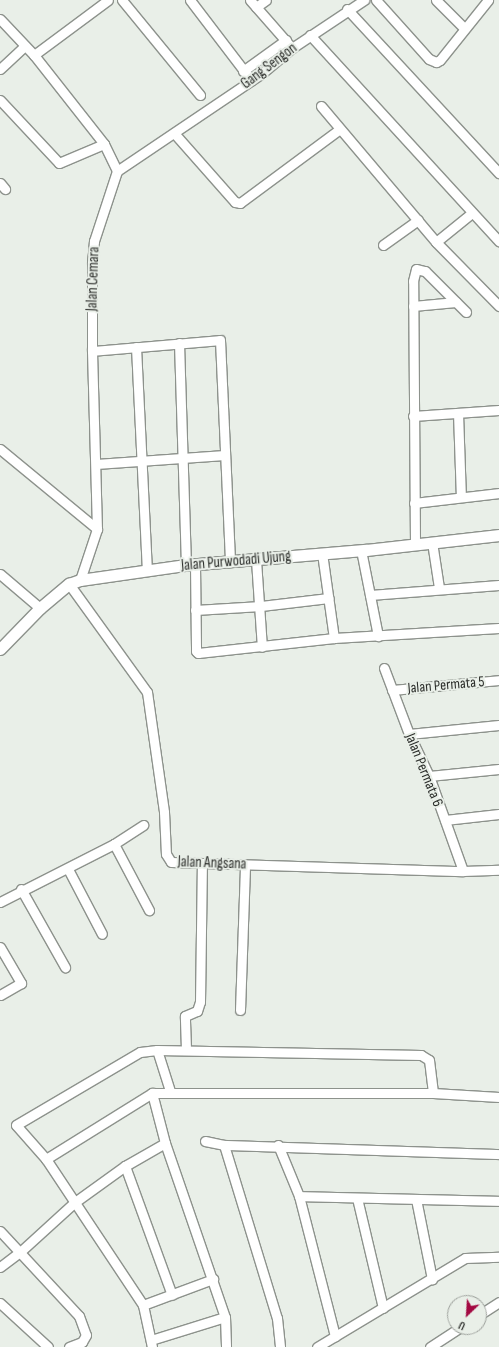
<!DOCTYPE html>
<style>
body{margin:0}
#map{position:relative;width:499px;height:1347px;overflow:hidden;background:#e9efe8;font-family:"Sofia Sans Condensed",sans-serif}
div>[style]{position:absolute}
.roads{filter:drop-shadow(1px 0 #8d928c) drop-shadow(-1px 0 #8d928c) drop-shadow(0 1px #8d928c) drop-shadow(0 -1px #8d928c)}
.minor>*{height:9px;margin:-4.5px;padding:0 4.5px;transform-origin:4.5px;border-radius:4.5px;background:#fff}
.tertiary>*{height:11px;margin:-5.5px;padding:0 5.5px;transform-origin:5.5px;border-radius:5.5px;background:#fff}
span{translate:-50% -50%;white-space:nowrap;text-align:center;line-height:1.15;-webkit-text-stroke:4px #e9efe8;paint-order:stroke}
.street-label{font-size:15px;color:#2b2d2a}
.north{position:absolute;left:447px;top:1295px;width:40px;height:40px;box-sizing:border-box;background:#e9efe8;border:1px solid #9da19c;border-radius:50%;rotate:205deg;font-size:11px;font-weight:700;line-height:16px;text-align:center;color:#2b2d2a}
.north::after{content:'';display:block;margin:auto;width:14px;height:18px;background:#a30942;clip-path:polygon(50% 0,100% 100%,50% 72%,0 100%)}
</style>
<div id="map">
<div class="roads">
<div class="minor">
<div style="left:122px;top:0;width:123px;rotate:50.6deg"></div>
<div style="left:190px;top:0;width:101px;rotate:52.7deg"></div>
<div style="left:250px;top:0;width:64px;rotate:48.8deg"></div>
<div style="left:376px;top:0;width:79px;rotate:48.1deg"></div>
<div style="left:429px;top:59px;width:8px;rotate:23deg"></div>
<div style="left:436px;top:62px;width:4px;rotate:-27deg"></div>
<div style="left:440px;top:60px;width:77px;rotate:-51.3deg"></div>
<div style="left:436px;top:0;width:40px;rotate:45deg"></div>
<div style="left:256px;top:7px;width:12px;rotate:-35deg"></div>
<div style="left:347px;top:9px;width:224px;rotate:47.2deg"></div>
<div style="left:0;top:19px;width:50px;rotate:46.6deg"></div>
<div style="left:34px;top:55px;width:113px;rotate:51.8deg"></div>
<div style="left:104px;top:144px;width:30px;rotate:64deg"></div>
<div style="left:117px;top:171px;width:74px;rotate:108.2deg"></div>
<div style="left:94px;top:241px;width:22px;rotate:95deg"></div>
<div style="left:92px;top:263px;width:88px;rotate:90deg"></div>
<div style="left:92px;top:351px;width:178px;rotate:88.4deg"></div>
<div style="left:97px;top:529px;width:54px;rotate:108.4deg"></div>
<div style="left:310px;top:35px;width:280px;rotate:47.5deg"></div>
<div style="left:34px;top:55px;width:92px;rotate:-36.6deg"></div>
<div style="left:0;top:69px;width:33px;rotate:-43deg"></div>
<div style="left:243px;top:71px;width:53px;rotate:-35.8deg"></div>
<div style="left:0;top:100px;width:86px;rotate:46.9deg"></div>
<div style="left:59px;top:163px;width:49px;rotate:-22.9deg"></div>
<div style="left:321px;top:106px;width:178px;rotate:49.8deg"></div>
<div style="left:436px;top:242px;width:90px;rotate:45.5deg"></div>
<div style="left:174px;top:133px;width:92px;rotate:48.5deg"></div>
<div style="left:235px;top:202px;width:5px;rotate:11deg"></div>
<div style="left:240px;top:203px;width:124px;rotate:-36.5deg"></div>
<div style="left:117px;top:171px;width:174px;rotate:-34deg"></div>
<div style="left:261px;top:74px;width:40px;rotate:-40deg"></div>
<div style="left:292px;top:48px;width:87px;rotate:-33.7deg"></div>
<div style="left:0;top:183px;width:8px;rotate:50deg"></div>
<div style="left:436px;top:242px;width:46px;rotate:-38.9deg"></div>
<div style="left:383px;top:245px;width:43px;rotate:-35.5deg"></div>
<div style="left:413px;top:306px;width:43px;rotate:-5.3deg"></div>
<div style="left:179px;top:343px;width:222px;rotate:88.2deg"></div>
<div style="left:136px;top:347px;width:223px;rotate:87.2deg"></div>
<div style="left:92px;top:351px;width:128px;rotate:-4.9deg"></div>
<div style="left:220px;top:340px;width:222px;rotate:87.4deg"></div>
<div style="left:458px;top:413px;width:84px;rotate:88deg"></div>
<div style="left:413px;top:416px;width:86px;rotate:-4deg"></div>
<div style="left:0;top:449px;width:126px;rotate:39.5deg"></div>
<div style="left:96px;top:464px;width:129px;rotate:-4deg"></div>
<div style="left:414px;top:503px;width:86px;rotate:-6.7deg"></div>
<div style="left:432px;top:542px;width:47px;rotate:81.3deg"></div>
<div style="left:415px;top:543px;width:262px;rotate:-90.4deg"></div>
<div style="left:413px;top:281px;width:12px;rotate:-76deg"></div>
<div style="left:416px;top:269px;width:9px;rotate:13deg"></div>
<div style="left:425px;top:271px;width:58px;rotate:45deg"></div>
<div style="left:361px;top:550px;width:88px;rotate:78.8deg"></div>
<div style="left:322px;top:553px;width:86px;rotate:82deg"></div>
<div style="left:256px;top:560px;width:87px;rotate:86.1deg"></div>
<div style="left:195px;top:565px;width:86px;rotate:89.3deg"></div>
<div style="left:196px;top:651px;width:3px;rotate:45deg"></div>
<div style="left:198px;top:653px;width:137px;rotate:-6.3deg"></div>
<div style="left:334px;top:638px;width:165px;rotate:-3.5deg"></div>
<div style="left:0;top:574px;width:52px;rotate:40.4deg"></div>
<div style="left:69px;top:584px;width:133px;rotate:54.2deg"></div>
<div style="left:147px;top:692px;width:121px;rotate:81.9deg"></div>
<div style="left:164px;top:812px;width:42px;rotate:87.3deg"></div>
<div style="left:166px;top:854px;width:9px;rotate:58deg"></div>
<div style="left:171px;top:862px;width:292px;rotate:1.8deg"></div>
<div style="left:463px;top:871px;width:36px;rotate:-2deg"></div>
<div style="left:370px;top:595px;width:129px;rotate:-4.4deg"></div>
<div style="left:195px;top:610px;width:66px;rotate:-3.5deg"></div>
<div style="left:261px;top:606px;width:68px;rotate:-6.7deg"></div>
<div style="left:384px;top:668px;width:71px;rotate:69.3deg"></div>
<div style="left:409px;top:734px;width:47px;rotate:64.5deg"></div>
<div style="left:429px;top:776px;width:101px;rotate:70.3deg"></div>
<div style="left:392px;top:690px;width:107px;rotate:-5.3deg"></div>
<div style="left:409px;top:734px;width:90px;rotate:-5.7deg"></div>
<div style="left:429px;top:776px;width:70px;rotate:-5.7deg"></div>
<div style="left:445px;top:820px;width:54px;rotate:-6.3deg"></div>
<div style="left:114px;top:844px;width:35px;rotate:-33deg"></div>
<div style="left:68px;top:869px;width:73px;rotate:62.4deg"></div>
<div style="left:21px;top:889px;width:90px;rotate:60.6deg"></div>
<div style="left:0;top:902px;width:128px;rotate:-27deg"></div>
<div style="left:114px;top:844px;width:75px;rotate:62.1deg"></div>
<div style="left:0;top:947px;width:42px;rotate:59.7deg"></div>
<div style="left:21px;top:983px;width:24px;rotate:150deg"></div>
<div style="left:240px;top:1010px;width:145px;rotate:-88deg"></div>
<div style="left:186px;top:1049px;width:33px;rotate:-92deg"></div>
<div style="left:185px;top:1016px;width:13px;rotate:-23deg"></div>
<div style="left:197px;top:1011px;width:9px;rotate:-72deg"></div>
<div style="left:200px;top:1002px;width:138px;rotate:-89.2deg"></div>
<div style="left:157px;top:1050px;width:43px;rotate:72.4deg"></div>
<div style="left:152px;top:1093px;width:52px;rotate:75.4deg"></div>
<div style="left:165px;top:1143px;width:184px;rotate:71deg"></div>
<div style="left:205px;top:1141px;width:19px;rotate:12deg"></div>
<div style="left:224px;top:1145px;width:275px;rotate:1.9deg"></div>
<div style="left:224px;top:1145px;width:181px;rotate:73deg"></div>
<div style="left:277px;top:1318px;width:29px;rotate:84deg"></div>
<div style="left:278px;top:1145px;width:55px;rotate:67.6deg"></div>
<div style="left:299px;top:1196px;width:145px;rotate:75.6deg"></div>
<div style="left:46px;top:1159px;width:125px;rotate:-31.9deg"></div>
<div style="left:152px;top:1093px;width:281px"></div>
<div style="left:433px;top:1093px;width:66px;rotate:3.5deg"></div>
<div style="left:125px;top:1166px;width:137px;rotate:70deg"></div>
<div style="left:299px;top:1196px;width:200px;rotate:1.4deg"></div>
<div style="left:357px;top:1198px;width:113px;rotate:76.7deg"></div>
<div style="left:416px;top:1199px;width:82px;rotate:78.7deg"></div>
<div style="left:0;top:1231px;width:116px;rotate:47.1deg"></div>
<div style="left:79px;top:1316px;width:20px;rotate:70deg"></div>
<div style="left:86px;top:1335px;width:8px;rotate:120deg"></div>
<div style="left:82px;top:1342px;width:14px;rotate:159deg"></div>
<div style="left:0;top:1267px;width:25px;rotate:-37deg"></div>
<div style="left:20px;top:1252px;width:74px;rotate:-42.3deg"></div>
<div style="left:75px;top:1202px;width:62px;rotate:-35.8deg"></div>
<div style="left:125px;top:1166px;width:46px;rotate:-29.9deg"></div>
<div style="left:0;top:1303px;width:65px;rotate:42.5deg"></div>
<div style="left:143px;top:1305px;width:75px;rotate:-20.4deg"></div>
<div style="left:479px;top:1315px;width:24px;rotate:-33deg"></div>
<div style="left:151px;top:1340px;width:77px;rotate:-17.3deg"></div>
<div style="left:225px;top:1317px;width:30px;rotate:88deg"></div>
<div style="left:152px;top:1347px;width:43px;rotate:-102.1deg"></div>
<div style="left:143px;top:1305px;width:175px;rotate:-123.6deg"></div>
<div style="left:46px;top:1159px;width:45px;rotate:-131.4deg"></div>
<div style="left:16px;top:1125px;width:144px;rotate:-30.5deg"></div>
<div style="left:140px;top:1052px;width:17px;rotate:-7deg"></div>
<div style="left:157px;top:1050px;width:264px;rotate:1.1deg"></div>
<div style="left:421px;top:1055px;width:9px;rotate:32deg"></div>
<div style="left:429px;top:1060px;width:33px;rotate:83deg"></div>
<div style="left:317px;top:1347px;width:173px;rotate:-31deg"></div>
<div style="left:465px;top:1258px;width:34px;rotate:-2deg"></div>
<div style="left:430px;top:1347px;width:37px;rotate:-33deg"></div>
</div>
<div class="tertiary">
<div style="left:0;top:649px;width:57px;rotate:-45.7deg"></div>
<div style="left:40px;top:608px;width:38px;rotate:-40deg"></div>
<div style="left:69px;top:584px;width:12px;rotate:-20deg"></div>
<div style="left:80px;top:580px;width:107px;rotate:-8.1deg"></div>
<div style="left:186px;top:565px;width:181px;rotate:-4.8deg"></div>
<div style="left:366px;top:550px;width:134px;rotate:-6.4deg"></div>
</div>
</div>
<div class="street-label">
<span style="left:269px;top:66px;rotate:-37deg">Gang Sengon</span>
<span style="left:93px;top:279px;rotate:-88deg">Jalan Cemara</span>
<span style="left:236px;top:561px;rotate:-5deg">Jalan Purwodadi Ujung</span>
<span style="left:446px;top:685px;rotate:-5deg">Jalan Permata 5</span>
<span style="left:424px;top:770px;rotate:68deg">Jalan Permata 6</span>
<span style="left:212px;top:863px;rotate:2deg">Jalan Angsana</span>
</div>
<div class="north">U</div>
</div>
